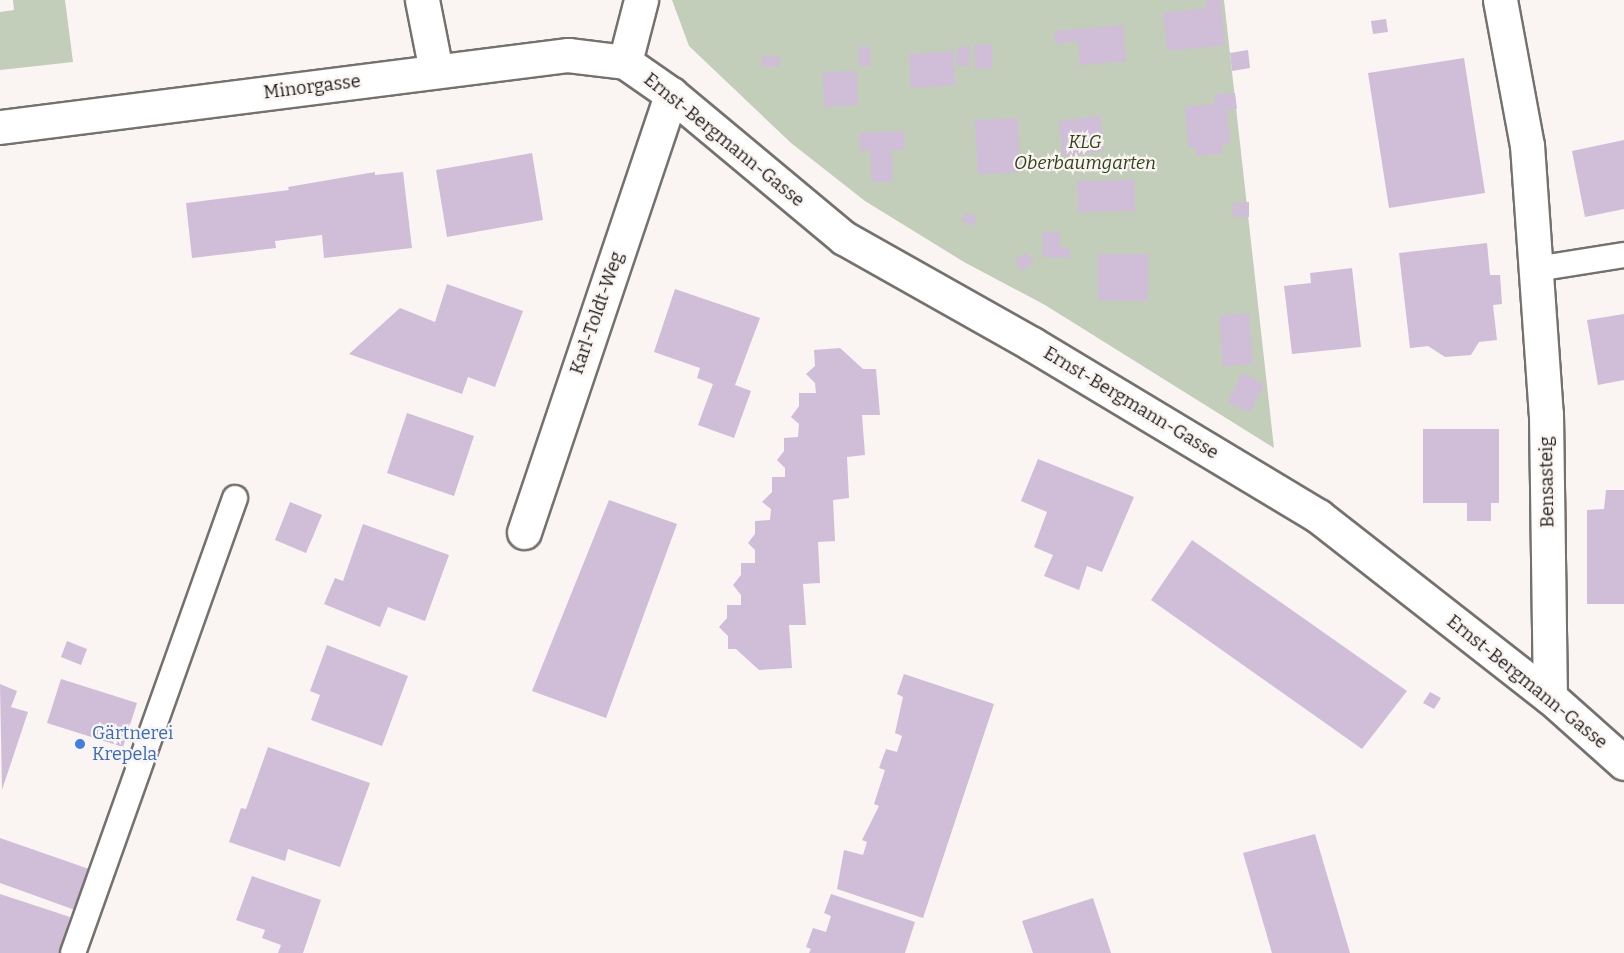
<!DOCTYPE html>
<meta charset="utf-8">
<style>
body{margin:0}
#map{position:relative;width:1624px;height:953px;overflow:hidden;background:#faf5f3;font-family:Bitter,serif}
div>[style]{position:absolute}
.green>*{inset:0;background:#c2cdba}
.building>*{inset:0;background:#d0bdd8}
.roads{filter:drop-shadow(2px 0 #75716f) drop-shadow(-2px 0 #75716f) drop-shadow(0 2px #75716f) drop-shadow(0 -2px #75716f)}
.lane>*{height:24px;margin:-12px;padding:0 12px;transform-origin:12px;border-radius:12px;background:#fff}
.street>*{height:33px;margin:-16.5px;padding:0 16.5px;transform-origin:16.5px;border-radius:16.5px;background:#fff}
.dots>*{width:16px;height:16px;translate:-50% -50%;box-sizing:border-box;border:3px solid #faf5f3;border-radius:50%}
span{translate:-50% -50%;white-space:nowrap;text-align:center;line-height:1.15;-webkit-text-stroke:4.5px #faf5f3;paint-order:stroke}
.street-label{font-size:18px;color:#1d1b1a}
.park-label{font-size:18px;color:#2d4217;font-style:italic}
.shop-label{font-size:18px;color:#366cbe}
.left{translate:0 -50%;text-align:left}
</style>
<div id="map">
<div class="green">
<div style="clip-path:polygon(13px 0,65px 0,73px 62px,0 70px,0 12px,14px 10px)"></div>
<div style="clip-path:polygon(672px 0,1224px 0,1274px 448px,1045px 305px,964px 262px,865px 201px,791px 143px,689px 46px)"></div>
</div>
<div class="building">
<div style="clip-path:polygon(1206px 0,1220px 0,1225px 45px,1167px 51px,1163px 13px,1207px 8px)"></div>
<div style="clip-path:polygon(1386px 19px,1388px 32px,1373px 34px,1371px 21px)"></div>
<div style="clip-path:polygon(1123px 25px,1126px 61px,1080px 65px,1078px 41px,1056px 44px,1054px 31px)"></div>
<div style="clip-path:polygon(974px 44px,991px 44px,993px 68px,975px 69px)"></div>
<div style="clip-path:polygon(858px 47px,870px 47px,871px 66px,859px 66px)"></div>
<div style="clip-path:polygon(957px 47px,970px 47px,968px 67px,956px 65px)"></div>
<div style="clip-path:polygon(1248px 50px,1250px 68px,1232px 71px,1230px 53px)"></div>
<div style="clip-path:polygon(953px 51px,955px 85px,911px 88px,909px 54px)"></div>
<div style="clip-path:polygon(779px 56px,780px 66px,762px 67px,761px 57px)"></div>
<div style="clip-path:polygon(1464px 58px,1485px 193px,1389px 208px,1368px 73px)"></div>
<div style="clip-path:polygon(857px 71px,858px 105px,824px 107px,823px 72px)"></div>
<div style="clip-path:polygon(1235px 93px,1237px 109px,1227px 110px,1230px 144px,1222px 144px,1223px 153px,1197px 156px,1196px 147px,1189px 148px,1185px 107px,1215px 104px,1215px 94px)"></div>
<div style="clip-path:polygon(1100px 116px,1104px 151px,1063px 156px,1059px 121px)"></div>
<div style="clip-path:polygon(1018px 118px,1020px 172px,978px 174px,975px 120px)"></div>
<div style="clip-path:polygon(904px 131px,905px 149px,891px 150px,893px 181px,872px 182px,870px 150px,860px 151px,859px 133px)"></div>
<div style="clip-path:polygon(1624px 140px,1624px 209px,1585px 217px,1572px 151px)"></div>
<div style="clip-path:polygon(532px 153px,543px 220px,447px 237px,436px 170px)"></div>
<div style="clip-path:polygon(375px 172px,375px 175px,403px 172px,412px 248px,324px 258px,322px 235px,275px 241px,276px 248px,192px 258px,186px 203px,289px 190px,288px 187px)"></div>
<div style="clip-path:polygon(1134px 180px,1135px 211px,1078px 212px,1077px 181px)"></div>
<div style="clip-path:polygon(1249px 202px,1249px 217px,1233px 217px,1232px 203px)"></div>
<div style="clip-path:polygon(966px 212px,977px 217px,974px 226px,962px 221px)"></div>
<div style="clip-path:polygon(1059px 231px,1060px 248px,1070px 248px,1069px 258px,1043px 257px,1042px 232px)"></div>
<div style="clip-path:polygon(1487px 243px,1490px 275px,1500px 275px,1502px 304px,1493px 305px,1497px 340px,1479px 342px,1471px 355px,1445px 357px,1428px 346px,1410px 348px,1399px 253px)"></div>
<div style="clip-path:polygon(1027px 252px,1034px 262px,1022px 271px,1015px 260px)"></div>
<div style="clip-path:polygon(1098px 254px,1148px 254px,1148px 301px,1098px 300px)"></div>
<div style="clip-path:polygon(1352px 268px,1361px 347px,1292px 354px,1284px 286px,1311px 283px,1310px 273px)"></div>
<div style="clip-path:polygon(447px 284px,523px 311px,495px 387px,468px 377px,462px 394px,349px 354px,400px 308px,435px 322px)"></div>
<div style="clip-path:polygon(675px 289px,760px 318px,735px 385px,751px 391px,734px 438px,698px 425px,713px 384px,697px 378px,700px 368px,654px 352px)"></div>
<div style="clip-path:polygon(1249px 313px,1253px 364px,1223px 366px,1219px 316px)"></div>
<div style="clip-path:polygon(1624px 314px,1624px 380px,1598px 385px,1587px 320px)"></div>
<div style="clip-path:polygon(840px 348px,863px 369px,876px 369px,880px 415px,862px 415px,865px 455px,847px 457px,849px 498px,833px 500px,835px 541px,818px 542px,820px 583px,803px 584px,806px 625px,789px 625px,792px 668px,759px 670px,736px 649px,728px 649px,728px 636px,719px 627px,727px 618px,727px 605px,741px 605px,741px 595px,733px 585px,741px 575px,741px 563px,755px 563px,755px 550px,748px 543px,755px 534px,755px 521px,770px 520px,771px 509px,762px 502px,772px 492px,772px 477px,785px 477px,785px 468px,777px 460px,784px 451px,784px 438px,798px 437px,799px 424px,791px 417px,799px 406px,799px 393px,816px 393px,815px 383px,806px 374px,815px 366px,814px 350px)"></div>
<div style="clip-path:polygon(1242px 373px,1264px 384px,1250px 412px,1228px 402px)"></div>
<div style="clip-path:polygon(407px 413px,474px 436px,454px 496px,387px 473px)"></div>
<div style="clip-path:polygon(1423px 429px,1499px 429px,1499px 503px,1491px 503px,1491px 521px,1467px 521px,1467px 503px,1423px 503px)"></div>
<div style="clip-path:polygon(1038px 459px,1134px 497px,1102px 572px,1087px 566px,1079px 590px,1044px 576px,1053px 555px,1034px 547px,1047px 512px,1021px 501px)"></div>
<div style="clip-path:polygon(1606px 490px,1624px 490px,1624px 604px,1587px 604px,1587px 510px,1604px 509px)"></div>
<div style="clip-path:polygon(609px 500px,677px 524px,606px 718px,532px 691px)"></div>
<div style="clip-path:polygon(290px 502px,322px 515px,306px 553px,275px 540px)"></div>
<div style="clip-path:polygon(363px 524px,449px 555px,425px 621px,388px 607px,380px 627px,324px 604px,335px 578px,343px 581px)"></div>
<div style="clip-path:polygon(1192px 540px,1407px 691px,1362px 749px,1151px 600px)"></div>
<div style="clip-path:polygon(67px 641px,87px 649px,81px 665px,61px 657px)"></div>
<div style="clip-path:polygon(327px 645px,408px 676px,382px 746px,311px 720px,320px 695px,310px 691px)"></div>
<div style="clip-path:polygon(904px 674px,994px 704px,923px 918px,837px 889px,844px 850px,863px 855px,867px 842px,862px 840px,879px 806px,874px 804px,885px 770px,879px 768px,886px 749px,897px 752px,902px 736px,895px 733px,903px 697px,897px 694px)"></div>
<div style="clip-path:polygon(61px 679px,137px 703px,123px 747px,47px 723px)"></div>
<div style="clip-path:polygon(0 684px,17px 691px,11px 707px,28px 712px,2px 790px)"></div>
<div style="clip-path:polygon(1430px 692px,1441px 698px,1434px 709px,1423px 703px)"></div>
<div style="clip-path:polygon(268px 747px,370px 783px,340px 867px,288px 849px,285px 861px,229px 842px,241px 808px,246px 809px)"></div>
<div style="clip-path:polygon(1315px 834px,1350px 953px,1272px 953px,1243px 853px)"></div>
<div style="clip-path:polygon(0 838px,89px 869px,75px 910px,0 883px)"></div>
<div style="clip-path:polygon(252px 876px,321px 900px,303px 953px,278px 953px,281px 945px,262px 938px,265px 930px,236px 920px)"></div>
<div style="clip-path:polygon(0 894px,70px 917px,59px 953px,0 953px)"></div>
<div style="clip-path:polygon(831px 894px,915px 922px,905px 953px,809px 953px,811px 949px,806px 947px,813px 928px,826px 932px,831px 916px,824px 913px)"></div>
<div style="clip-path:polygon(1093px 898px,1111px 953px,1033px 953px,1022px 921px)"></div>
</div>
<div class="roads">
<div class="lane">
<div style="left:1536px;top:269px;width:89px;rotate:-9deg"></div>
<div style="left:73px;top:953px;width:483px;rotate:-70.4deg"></div>
</div>
<div class="street">
<div style="left:422px;top:0;width:72px;rotate:78.8deg"></div>
<div style="left:1500px;top:0;width:147px;rotate:79.5deg"></div>
<div style="left:1527px;top:145px;width:270px;rotate:86deg"></div>
<div style="left:1546px;top:414px;width:283px;rotate:89.2deg"></div>
<div style="left:625px;top:62px;width:64px;rotate:-75.5deg"></div>
<div style="left:0;top:127px;width:573px;rotate:-7.22deg"></div>
<div style="left:568px;top:55px;width:57px;rotate:7deg"></div>
<div style="left:625px;top:62px;width:56px;rotate:34.8deg"></div>
<div style="left:671px;top:94px;width:225px;rotate:39.8deg"></div>
<div style="left:844px;top:238px;width:216px;rotate:29.4deg"></div>
<div style="left:1032px;top:344px;width:334px;rotate:31deg"></div>
<div style="left:1318px;top:516px;width:294px;rotate:38deg"></div>
<div style="left:1550px;top:697px;width:99px;rotate:41.7deg"></div>
<div style="left:524px;top:532px;width:462px;rotate:-71.4deg"></div>
</div>
</div>
<div class="dots">
<div style="left:80px;top:744px;background:#3f7fe0"></div>
</div>
<div class="street-label">
<span style="left:312px;top:87px;rotate:-7deg">Minorgasse</span>
<span style="left:724px;top:140px;rotate:39deg">Ernst-Bergmann-Gasse</span>
<span style="left:597px;top:313px;rotate:-71deg">Karl-Toldt-Weg</span>
<span style="left:1131px;top:403px;rotate:31deg">Ernst-Bergmann-Gasse</span>
<span style="left:1547px;top:482px;rotate:-91deg">Bensasteig</span>
<span style="left:1527px;top:682px;rotate:39deg">Ernst-Bergmann-Gasse</span>
</div>
<div class="park-label">
<span style="left:1085px;top:153px">KLG<br>Oberbaumgarten</span>
</div>
<div class="shop-label">
<span class="left" style="left:92px;top:744px">Gärtnerei<br>Krepela</span>
</div>
</div>
